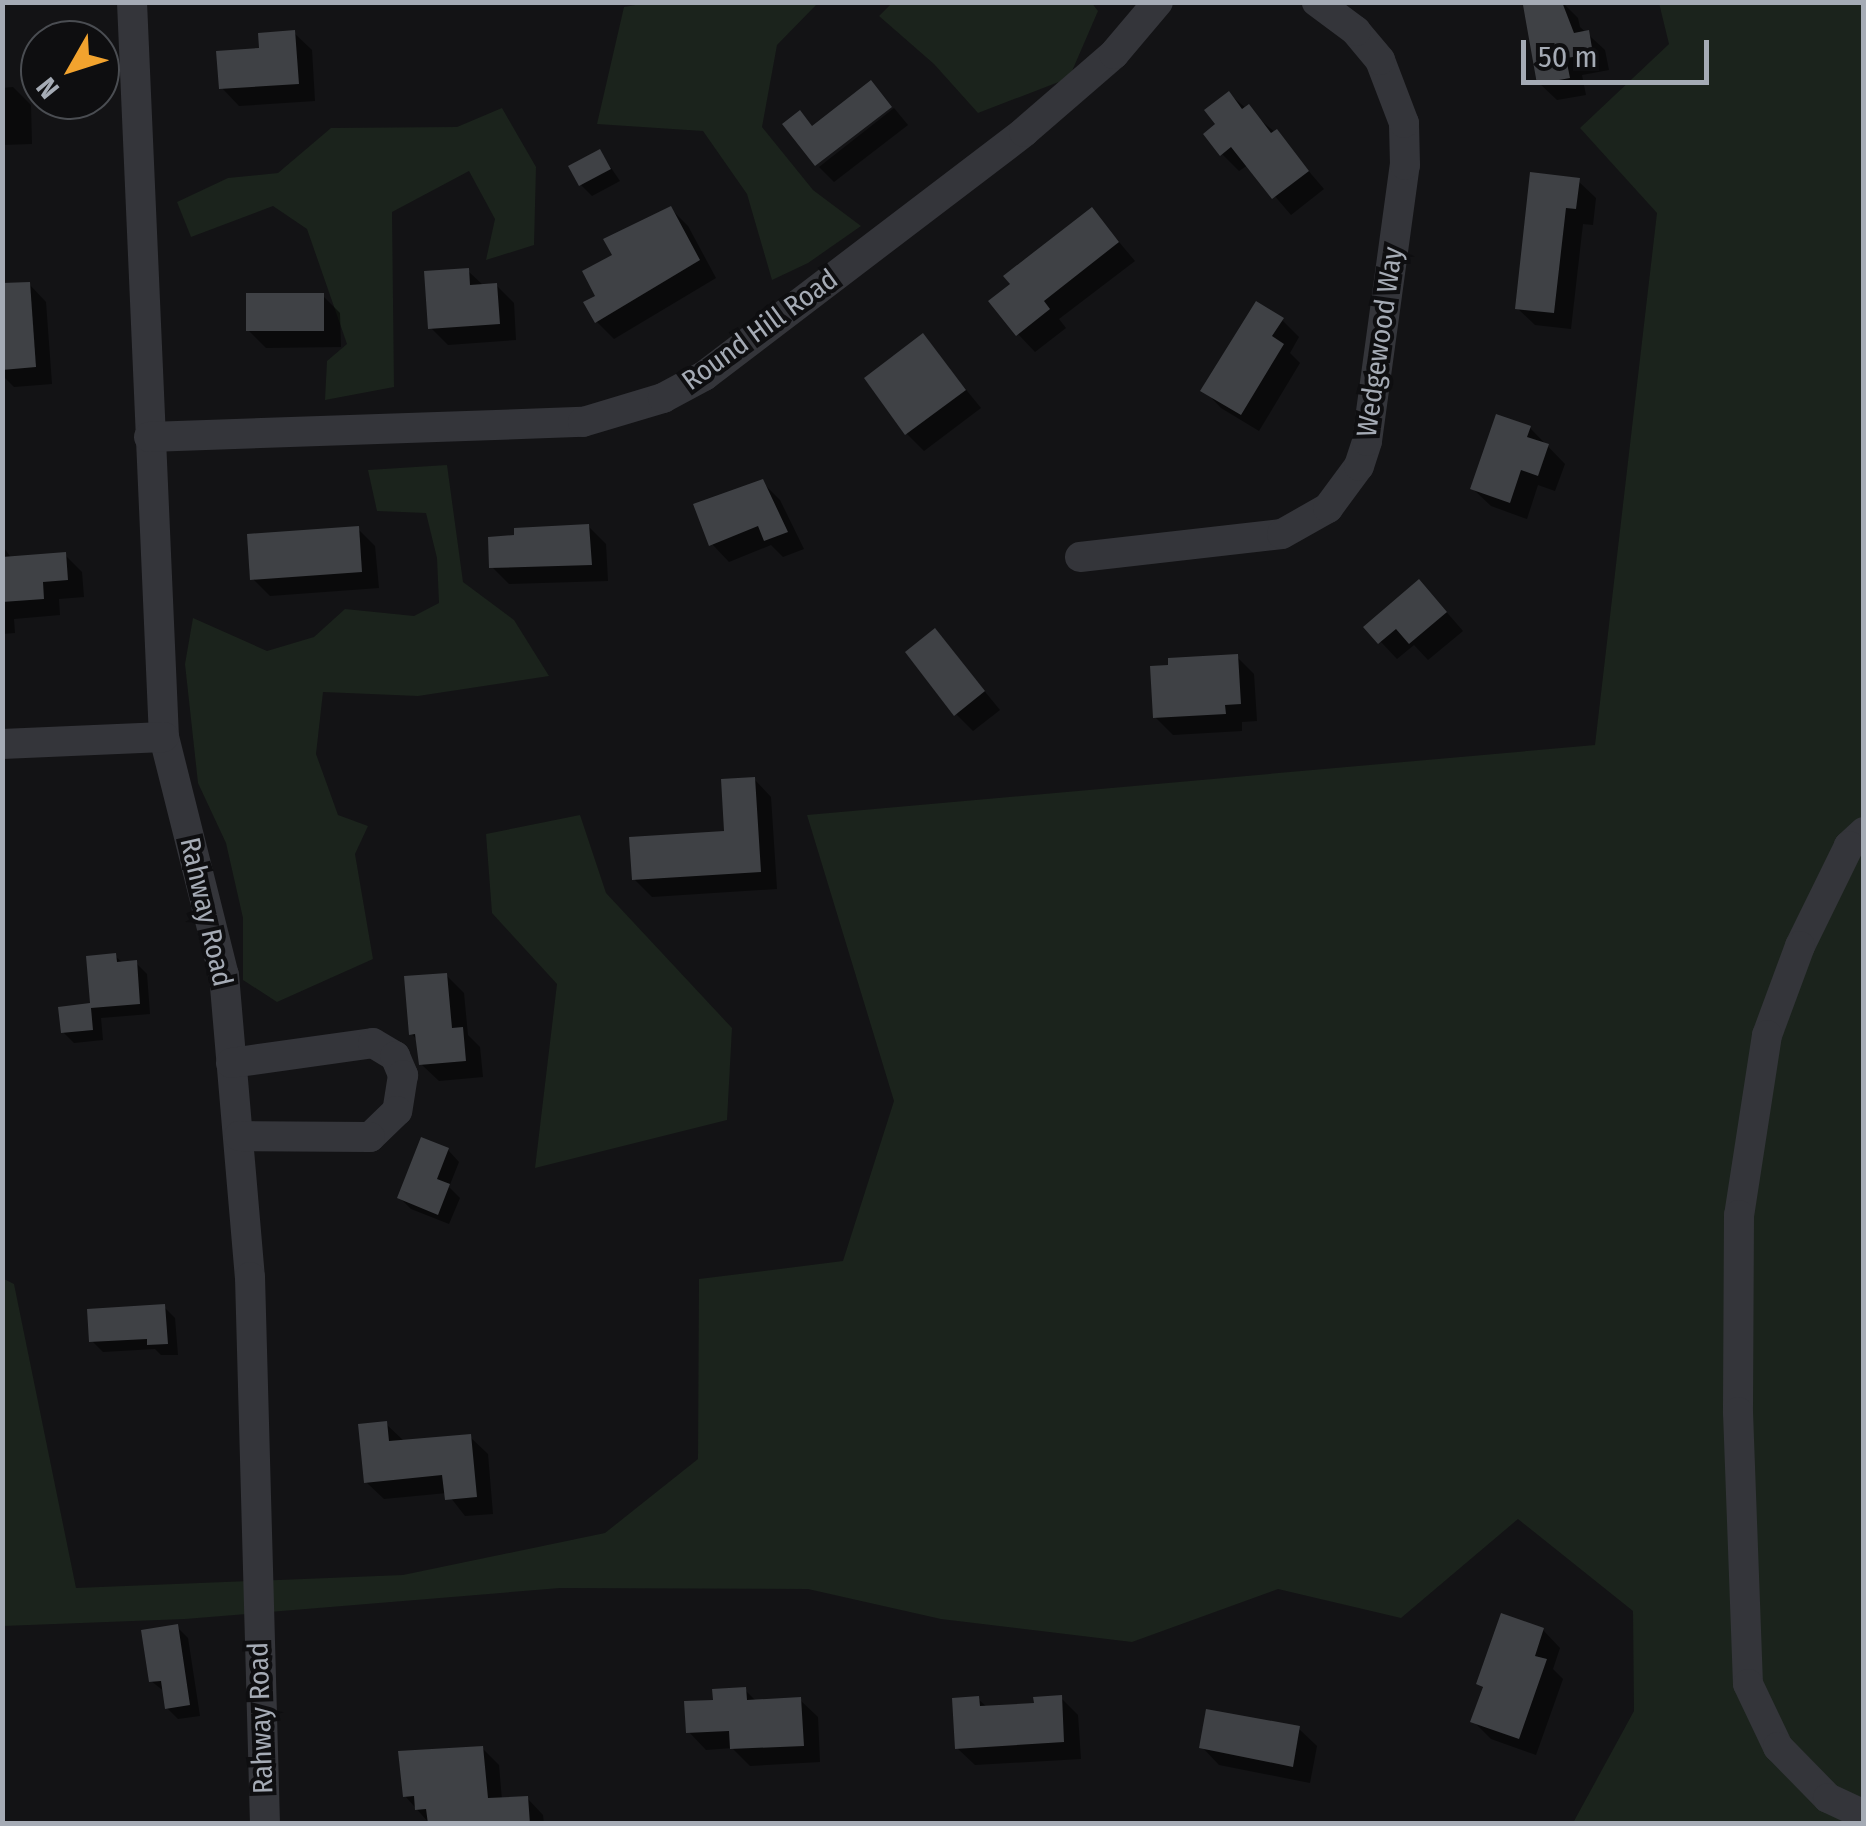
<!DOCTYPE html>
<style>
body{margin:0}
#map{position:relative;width:1866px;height:1826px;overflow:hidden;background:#131315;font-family:"Fira Sans Condensed",sans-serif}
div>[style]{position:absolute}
.green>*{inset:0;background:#1b231c}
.shadow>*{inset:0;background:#0007}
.building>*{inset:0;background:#3f4145}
.minor>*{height:30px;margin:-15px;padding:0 15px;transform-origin:15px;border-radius:15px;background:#34353a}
span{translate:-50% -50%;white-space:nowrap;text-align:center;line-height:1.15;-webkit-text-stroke:8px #0e0e10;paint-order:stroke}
.street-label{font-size:28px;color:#a5abb5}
.frame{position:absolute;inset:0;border:5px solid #a5abb5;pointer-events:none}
.north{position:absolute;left:20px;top:20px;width:100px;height:100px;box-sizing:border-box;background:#0e0e10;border:2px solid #4a4d52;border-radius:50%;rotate:231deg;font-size:28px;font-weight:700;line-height:40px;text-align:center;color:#a5abb5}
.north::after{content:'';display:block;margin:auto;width:35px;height:45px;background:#f2a32e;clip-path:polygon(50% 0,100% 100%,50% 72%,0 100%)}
.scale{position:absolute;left:1521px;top:40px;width:188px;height:45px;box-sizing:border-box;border:5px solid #a5abb5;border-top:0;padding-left:12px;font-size:30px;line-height:35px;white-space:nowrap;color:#a5abb5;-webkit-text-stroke:8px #0e0e10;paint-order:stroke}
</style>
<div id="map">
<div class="green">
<div style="clip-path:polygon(653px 2px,818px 3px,777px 45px,762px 127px,813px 190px,861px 226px,808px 263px,772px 280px,747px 194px,703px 131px,597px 124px,624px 7px)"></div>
<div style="clip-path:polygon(893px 2px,1091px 2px,1098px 11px,1069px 78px,978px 113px,934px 64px,879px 16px)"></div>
<div style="clip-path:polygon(1659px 3px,1863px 3px,1863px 1823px,1573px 1823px,1634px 1711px,1633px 1611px,1518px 1519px,1401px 1618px,1278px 1589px,1132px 1642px,941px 1619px,808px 1589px,560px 1588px,185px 1619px,3px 1626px,2px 1278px,14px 1284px,76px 1588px,403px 1575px,605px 1533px,698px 1459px,699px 1279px,843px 1261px,894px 1101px,807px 815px,1595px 745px,1657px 213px,1580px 128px,1669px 44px)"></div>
<div style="clip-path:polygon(502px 108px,536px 167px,534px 245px,486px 260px,495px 219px,469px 171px,392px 212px,394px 387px,325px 400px,327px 361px,347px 344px,307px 229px,273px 206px,191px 237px,177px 202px,228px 178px,278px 173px,331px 128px,457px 127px)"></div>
<div style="clip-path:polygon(447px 465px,463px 582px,514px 620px,549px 676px,418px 696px,323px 692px,316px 754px,338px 815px,368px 826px,355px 854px,373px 959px,277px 1002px,243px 980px,243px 918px,226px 843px,198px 783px,185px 664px,193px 618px,267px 651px,314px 637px,345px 609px,414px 616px,439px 603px,437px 558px,426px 513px,377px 511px,368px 470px)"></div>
<div style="clip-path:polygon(580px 815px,606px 893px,732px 1028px,727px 1120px,535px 1168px,557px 984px,492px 913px,486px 834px)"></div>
</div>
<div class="shadow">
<div style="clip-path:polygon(1562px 2px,1578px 18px,1580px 27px,1605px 50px,1609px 70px,1582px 75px,1586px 95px,1557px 100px,1539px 83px,1526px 7px)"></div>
<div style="clip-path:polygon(294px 33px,312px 50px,315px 101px,239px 106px,222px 88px)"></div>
<div style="clip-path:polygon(13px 87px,31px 105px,32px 144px,2px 145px,2px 88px)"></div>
<div style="clip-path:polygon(1229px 94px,1276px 133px,1324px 189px,1291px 215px,1248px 165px,1239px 171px,1222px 154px,1218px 124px)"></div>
<div style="clip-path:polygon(894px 108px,908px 125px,834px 182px,819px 167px)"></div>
<div style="clip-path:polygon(600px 152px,620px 181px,592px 196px,581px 185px)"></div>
<div style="clip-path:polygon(1578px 181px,1596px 198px,1593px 225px,1583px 224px,1571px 329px,1535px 325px,1517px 308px)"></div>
<div style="clip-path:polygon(671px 209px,688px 226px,716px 278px,614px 339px,597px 322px,599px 297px,615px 256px)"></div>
<div style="clip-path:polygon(1092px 210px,1135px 261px,1059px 319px,1066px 328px,1035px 352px,1018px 334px)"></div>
<div style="clip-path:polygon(468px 271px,484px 286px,496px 285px,514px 303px,516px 340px,448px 345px,431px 328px)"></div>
<div style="clip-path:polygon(29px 284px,46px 302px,52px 384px,14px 387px,2px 375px,2px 286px)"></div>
<div style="clip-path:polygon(323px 296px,340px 313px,341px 347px,266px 348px,248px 330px)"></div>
<div style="clip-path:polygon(1282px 320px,1299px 337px,1290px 353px,1300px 363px,1259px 431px,1221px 408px,1204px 390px)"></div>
<div style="clip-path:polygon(923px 337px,981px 408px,924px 451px,907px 434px)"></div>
<div style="clip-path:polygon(1530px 428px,1565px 464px,1555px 491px,1538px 485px,1527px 519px,1491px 506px,1473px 489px)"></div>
<div style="clip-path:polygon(762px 482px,780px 500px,804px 549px,783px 557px,771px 545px,729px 562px,712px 544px)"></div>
<div style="clip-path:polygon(588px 526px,606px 544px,608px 581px,509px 584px,492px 567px)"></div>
<div style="clip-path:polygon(358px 529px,375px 546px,379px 588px,270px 596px,253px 579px)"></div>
<div style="clip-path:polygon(2px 545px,12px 559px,65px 555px,82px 572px,84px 597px,59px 599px,60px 615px,14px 619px,15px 633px,2px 634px)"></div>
<div style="clip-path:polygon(1436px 600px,1463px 631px,1428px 660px,1414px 645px,1397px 659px,1367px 627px)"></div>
<div style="clip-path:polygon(935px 631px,1000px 710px,973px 731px,956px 714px)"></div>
<div style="clip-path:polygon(1237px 657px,1254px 674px,1257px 721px,1242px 722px,1242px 731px,1173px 735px,1155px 717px)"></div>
<div style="clip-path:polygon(754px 779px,771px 797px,777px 889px,652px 897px,634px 879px,727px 833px)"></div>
<div style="clip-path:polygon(115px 956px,124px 964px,136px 963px,147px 974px,150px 1014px,101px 1018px,103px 1040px,74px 1043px,63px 1032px,93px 1006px)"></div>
<div style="clip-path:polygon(446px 975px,464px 993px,468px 1035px,480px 1047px,483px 1077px,439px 1081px,421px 1064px,418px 1041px,411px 1033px)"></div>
<div style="clip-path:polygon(448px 1150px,459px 1162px,449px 1187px,460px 1198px,449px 1224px,411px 1209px,400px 1198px)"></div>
<div style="clip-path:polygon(164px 1307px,175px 1318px,178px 1355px,161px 1355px,155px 1349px,103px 1352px,92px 1341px)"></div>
<div style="clip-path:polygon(386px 1424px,405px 1442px,470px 1437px,488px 1454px,493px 1514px,465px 1516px,447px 1493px,384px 1499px,366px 1482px)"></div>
<div style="clip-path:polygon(177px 1627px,188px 1638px,200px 1716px,178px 1719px,167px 1708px,165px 1692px,151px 1681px)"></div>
<div style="clip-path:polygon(1543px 1630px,1560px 1648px,1553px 1669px,1563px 1679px,1536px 1755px,1491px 1739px,1473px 1721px,1484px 1689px,1479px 1684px)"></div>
<div style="clip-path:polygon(745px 1690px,757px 1702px,800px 1700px,818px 1717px,820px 1762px,750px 1766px,732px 1748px,706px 1750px,689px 1732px,715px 1702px)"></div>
<div style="clip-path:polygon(1061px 1698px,1078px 1715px,1081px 1759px,975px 1765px,957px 1748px,978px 1699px,988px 1708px,1036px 1706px)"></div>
<div style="clip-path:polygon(1299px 1729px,1317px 1746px,1310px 1783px,1219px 1765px,1202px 1747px)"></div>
<div style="clip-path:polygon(482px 1748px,499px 1765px,502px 1800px,527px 1798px,543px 1815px,544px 1824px,430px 1824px,405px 1796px)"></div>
</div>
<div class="building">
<div style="clip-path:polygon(1562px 2px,1574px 33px,1589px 30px,1593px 54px,1566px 58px,1570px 78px,1537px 84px,1523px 5px)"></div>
<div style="clip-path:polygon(295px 30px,299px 84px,219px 89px,216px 51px,259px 48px,258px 33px)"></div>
<div style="clip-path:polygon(871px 80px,892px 107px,815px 166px,782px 124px,800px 110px,812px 126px)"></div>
<div style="clip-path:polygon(1229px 91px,1242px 109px,1249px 104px,1271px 133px,1277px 129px,1309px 171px,1272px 199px,1231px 147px,1220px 156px,1203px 134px,1215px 124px,1204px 110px)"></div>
<div style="clip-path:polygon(600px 149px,611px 169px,579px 186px,568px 166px)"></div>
<div style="clip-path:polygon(1530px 172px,1580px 178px,1576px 209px,1566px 208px,1554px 313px,1515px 309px)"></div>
<div style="clip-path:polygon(671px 206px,700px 260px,595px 323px,583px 302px,595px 296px,582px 271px,612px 255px,603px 239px)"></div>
<div style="clip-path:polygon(1092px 207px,1119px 242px,1044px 301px,1050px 309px,1016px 336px,988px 301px,1010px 284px,1003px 276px)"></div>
<div style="clip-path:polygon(469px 268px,470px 285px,497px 283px,500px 324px,428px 329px,424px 271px)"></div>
<div style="clip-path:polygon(30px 282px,36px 367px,2px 370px,2px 283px)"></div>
<div style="clip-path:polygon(246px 293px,324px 293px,324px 331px,246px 331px)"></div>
<div style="clip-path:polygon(1256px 301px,1284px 318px,1272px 336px,1284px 344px,1241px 415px,1200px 391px)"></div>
<div style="clip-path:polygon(923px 333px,966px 390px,905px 435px,864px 378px)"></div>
<div style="clip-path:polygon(1496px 414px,1531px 426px,1527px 437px,1549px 444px,1538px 476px,1521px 470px,1510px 503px,1470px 489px)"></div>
<div style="clip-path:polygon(763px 479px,788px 532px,764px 541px,758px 526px,709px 546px,693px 504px)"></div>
<div style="clip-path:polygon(589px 524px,592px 565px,489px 568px,488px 537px,514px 535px,514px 528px)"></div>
<div style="clip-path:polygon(359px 526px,362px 572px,250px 580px,247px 534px)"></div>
<div style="clip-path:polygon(66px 552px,68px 580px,43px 582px,44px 599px,2px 602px,2px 557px)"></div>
<div style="clip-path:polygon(1419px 579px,1447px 612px,1409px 644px,1396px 629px,1378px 644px,1363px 627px)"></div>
<div style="clip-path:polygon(935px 628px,985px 691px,954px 716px,905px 652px)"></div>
<div style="clip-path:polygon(1238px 654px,1241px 704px,1225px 705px,1226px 714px,1153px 718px,1150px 666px,1168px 665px,1168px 658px)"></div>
<div style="clip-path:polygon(755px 777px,761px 872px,632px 880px,629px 837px,724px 831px,721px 779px)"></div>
<div style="clip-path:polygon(116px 953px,117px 962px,137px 960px,140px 1004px,91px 1008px,93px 1030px,61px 1033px,58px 1007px,90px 1003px,86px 956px)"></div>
<div style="clip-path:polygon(447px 973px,452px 1028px,463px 1027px,466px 1061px,419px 1065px,415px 1034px,409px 1035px,404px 976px)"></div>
<div style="clip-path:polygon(421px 1137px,449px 1148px,437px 1179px,450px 1184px,438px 1215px,397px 1198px)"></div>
<div style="clip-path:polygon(165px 1304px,168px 1344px,147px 1345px,147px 1339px,89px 1342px,87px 1309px)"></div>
<div style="clip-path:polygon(387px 1421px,389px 1441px,471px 1434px,477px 1497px,445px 1500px,442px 1475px,364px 1483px,358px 1424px)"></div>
<div style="clip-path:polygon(1501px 1613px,1544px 1628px,1535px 1656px,1547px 1659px,1519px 1739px,1470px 1722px,1483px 1687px,1476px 1684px)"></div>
<div style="clip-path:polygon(178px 1624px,190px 1705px,165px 1709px,161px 1681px,149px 1682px,141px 1630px)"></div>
<div style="clip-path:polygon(746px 1687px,747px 1700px,801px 1697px,804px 1746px,730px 1749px,729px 1731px,686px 1733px,684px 1701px,713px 1700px,712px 1689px)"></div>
<div style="clip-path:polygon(1062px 1695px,1064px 1742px,955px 1749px,952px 1698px,979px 1696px,980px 1706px,1034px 1703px,1033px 1697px)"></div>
<div style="clip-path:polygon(1206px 1709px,1300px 1726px,1293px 1767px,1199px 1748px)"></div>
<div style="clip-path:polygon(483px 1746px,488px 1798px,528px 1796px,530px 1824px,428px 1824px,426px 1809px,415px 1810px,414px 1796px,403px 1797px,398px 1751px)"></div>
</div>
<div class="minor">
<div style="left:132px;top:2px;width:736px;rotate:87.51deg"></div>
<div style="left:164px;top:737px;width:245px;rotate:75.9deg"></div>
<div style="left:224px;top:975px;width:303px;rotate:85.1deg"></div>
<div style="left:250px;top:1277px;width:547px;rotate:88.43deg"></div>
<div style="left:149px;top:437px;width:434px;rotate:-2deg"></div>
<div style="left:583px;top:422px;width:84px;rotate:-16.7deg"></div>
<div style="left:663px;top:398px;width:47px;rotate:-28.2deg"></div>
<div style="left:704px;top:376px;width:402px;rotate:-37.3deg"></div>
<div style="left:1024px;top:132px;width:119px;rotate:-40.9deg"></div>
<div style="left:1114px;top:54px;width:68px;rotate:-49.8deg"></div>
<div style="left:1080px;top:557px;width:203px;rotate:-6.5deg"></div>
<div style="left:1282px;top:534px;width:53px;rotate:-29.5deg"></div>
<div style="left:1328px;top:508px;width:52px;rotate:-53.6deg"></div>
<div style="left:1359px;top:466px;width:26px;rotate:-72deg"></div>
<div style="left:1367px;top:441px;width:279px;rotate:-82.2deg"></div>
<div style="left:1405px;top:165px;width:42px;rotate:-91.4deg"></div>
<div style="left:1404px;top:123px;width:67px;rotate:-110.9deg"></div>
<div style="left:1380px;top:60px;width:38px;rotate:-130deg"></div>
<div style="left:1356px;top:31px;width:49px;rotate:-143.4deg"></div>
<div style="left:2px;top:744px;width:162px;rotate:-2.5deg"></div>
<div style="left:1864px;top:832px;width:21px;rotate:137deg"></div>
<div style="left:1849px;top:846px;width:111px;rotate:116.1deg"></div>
<div style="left:1800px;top:946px;width:95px;rotate:110.3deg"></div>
<div style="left:1767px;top:1035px;width:182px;rotate:98.8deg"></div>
<div style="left:1739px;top:1215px;width:197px;rotate:90.3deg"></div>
<div style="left:1738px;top:1412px;width:272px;rotate:87.9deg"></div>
<div style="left:1748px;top:1684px;width:70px;rotate:64.5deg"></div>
<div style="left:1778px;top:1747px;width:71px;rotate:45.6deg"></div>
<div style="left:1828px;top:1798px;width:40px;rotate:25deg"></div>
<div style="left:231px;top:1063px;width:143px;rotate:-8deg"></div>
<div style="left:373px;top:1043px;width:26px;rotate:31deg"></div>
<div style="left:395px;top:1056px;width:21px;rotate:67deg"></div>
<div style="left:403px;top:1075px;width:36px;rotate:99deg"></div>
<div style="left:397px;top:1111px;width:37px;rotate:136deg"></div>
<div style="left:370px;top:1137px;width:131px;rotate:-179.6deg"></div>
</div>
<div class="street-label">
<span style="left:760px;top:330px;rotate:-36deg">Round Hill Road</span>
<span style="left:1380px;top:342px;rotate:-82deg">Wedgewood Way</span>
<span style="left:206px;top:912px;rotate:77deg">Rahway Road</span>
<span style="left:261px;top:1718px;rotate:-92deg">Rahway Road</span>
</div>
<div class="frame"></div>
<div class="north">N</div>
<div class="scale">50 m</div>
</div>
